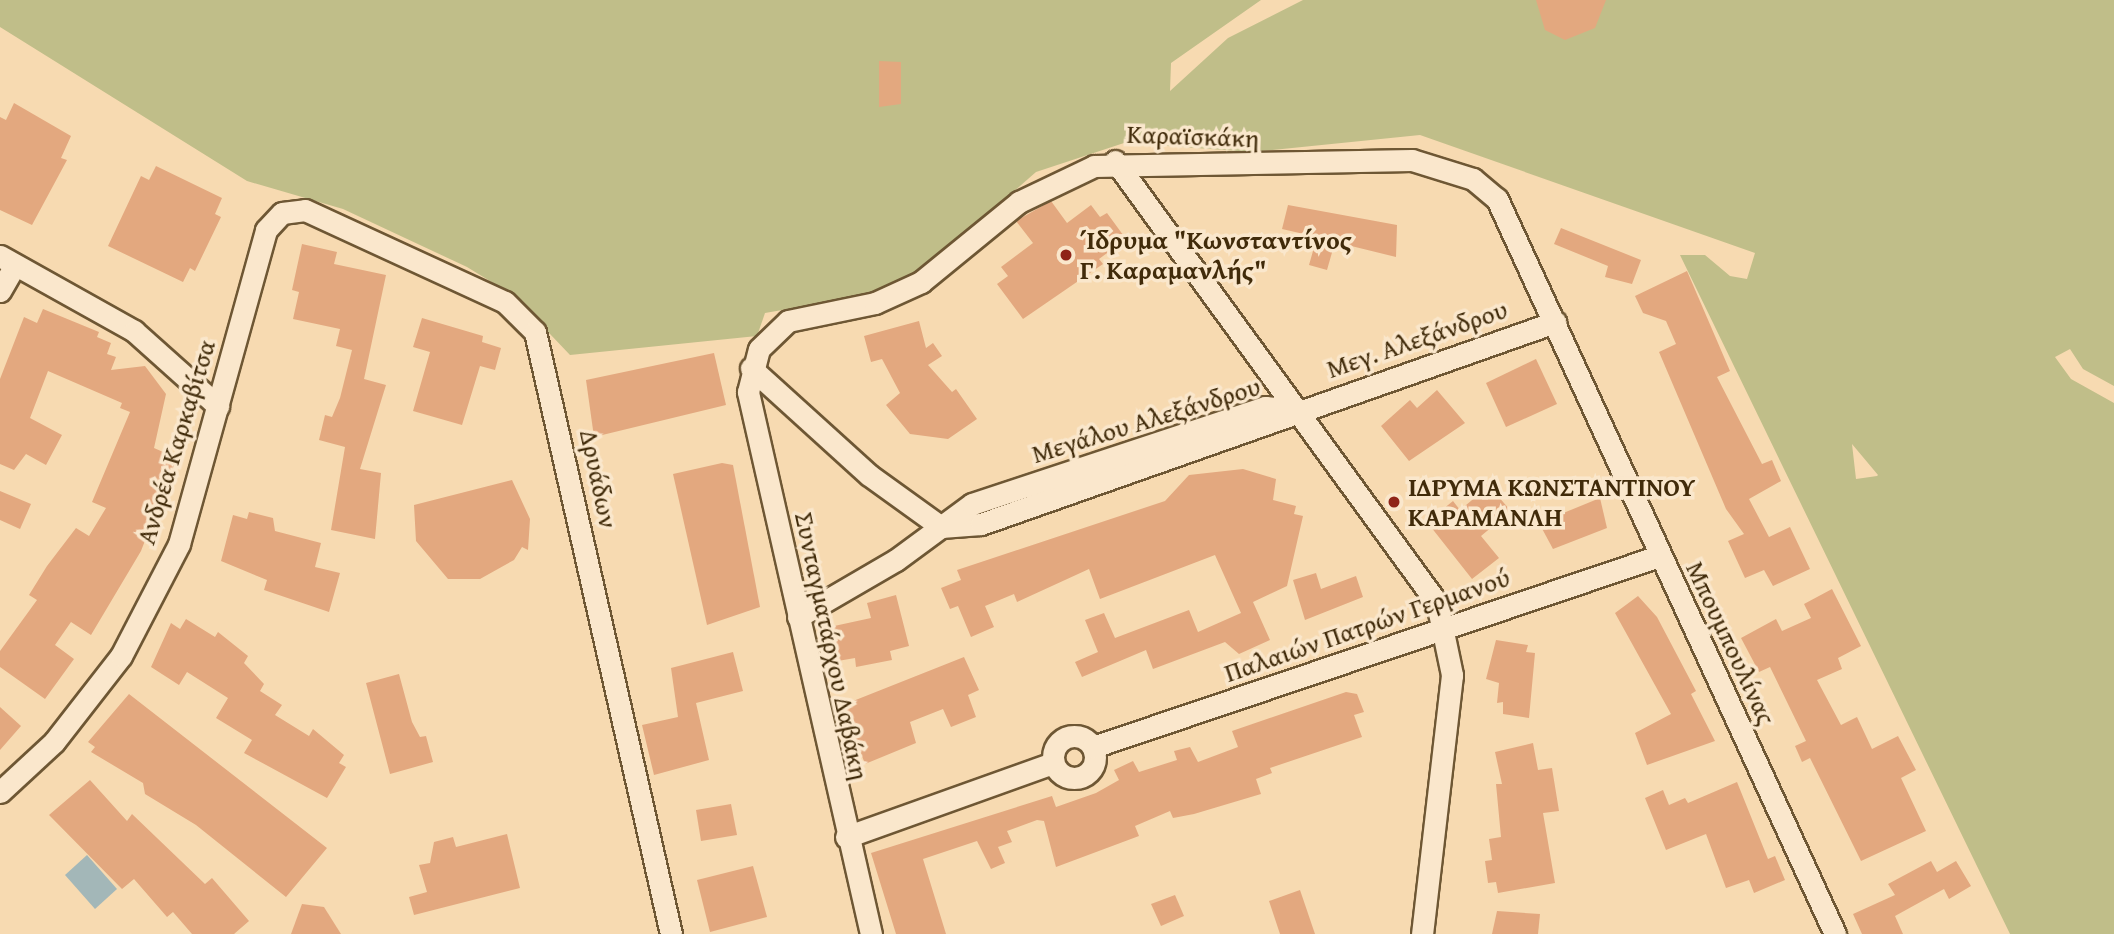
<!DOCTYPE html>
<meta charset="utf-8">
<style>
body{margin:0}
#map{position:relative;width:2114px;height:934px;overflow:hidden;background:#f7dab1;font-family:"Gentium Book Plus",serif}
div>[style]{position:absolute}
.green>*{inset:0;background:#c0be89}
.water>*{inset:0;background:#a3b7b8}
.building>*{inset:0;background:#e3a87f}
.roads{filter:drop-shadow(2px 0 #6e5734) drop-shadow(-2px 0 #6e5734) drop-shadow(0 2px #6e5734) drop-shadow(0 -2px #6e5734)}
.street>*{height:21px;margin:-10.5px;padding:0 10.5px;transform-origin:10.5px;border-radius:10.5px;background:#fae7cc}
.street>.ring{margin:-10.5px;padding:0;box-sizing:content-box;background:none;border:21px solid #fae7cc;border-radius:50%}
.dots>*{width:19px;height:19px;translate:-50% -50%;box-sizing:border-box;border:4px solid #fae7cc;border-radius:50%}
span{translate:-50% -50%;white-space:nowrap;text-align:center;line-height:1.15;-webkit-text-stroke:7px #fae7cc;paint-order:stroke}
.street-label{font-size:26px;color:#412b0a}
.poi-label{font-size:26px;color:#412b0a;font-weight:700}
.left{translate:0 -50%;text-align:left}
</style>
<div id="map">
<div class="green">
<div style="clip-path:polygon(evenodd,0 0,1261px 0,1171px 63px,1170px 91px,1228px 38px,1303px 0,2114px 0,2114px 386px,2083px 369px,2070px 349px,2055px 357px,2071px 379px,2114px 403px,2114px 934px,2010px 934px,1680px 255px,1705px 255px,1730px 276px,1747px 279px,1755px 253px,1420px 135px,1253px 152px,1124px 143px,1036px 172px,914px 278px,874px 294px,765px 313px,757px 336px,570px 355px,513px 295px,467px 267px,343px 209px,247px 181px,0 27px,0 0,1852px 444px,1878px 475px,1877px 476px,1856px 479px,1852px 444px)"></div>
</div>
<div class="water">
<div style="clip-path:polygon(87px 855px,117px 889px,95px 909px,65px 875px)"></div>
</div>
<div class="building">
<div style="clip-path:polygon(1536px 0,1606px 0,1595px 28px,1565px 40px,1545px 30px)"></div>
<div style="clip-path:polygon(879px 61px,901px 62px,901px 104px,879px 107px)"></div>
<div style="clip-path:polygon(14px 103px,71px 136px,61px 158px,67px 160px,32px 225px,0 210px,0 117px,6px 120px)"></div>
<div style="clip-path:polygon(156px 166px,222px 198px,215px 214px,221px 217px,195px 271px,190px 268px,183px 282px,108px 246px,141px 176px,149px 180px)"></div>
<div style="clip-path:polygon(1051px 201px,1067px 223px,1091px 205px,1100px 217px,1107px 213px,1126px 239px,1099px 259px,1103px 264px,1023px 319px,997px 284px,1008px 276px,1001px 267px,1033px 243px,1016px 221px)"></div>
<div style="clip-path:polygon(1288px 205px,1397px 225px,1396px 257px,1335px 242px,1327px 270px,1309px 265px,1317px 237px,1282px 229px)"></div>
<div style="clip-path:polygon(1561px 228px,1641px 260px,1632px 284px,1605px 277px,1608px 266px,1554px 244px)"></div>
<div style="clip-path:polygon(302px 244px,337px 252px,334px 264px,386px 275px,364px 379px,386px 385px,360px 469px,381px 473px,375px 539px,331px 530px,345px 447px,319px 440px,325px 415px,332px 417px,340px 398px,352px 350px,336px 346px,340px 329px,293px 319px,299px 292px,292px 290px)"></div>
<div style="clip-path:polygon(1687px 271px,1730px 371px,1717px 377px,1762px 464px,1772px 460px,1781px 481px,1749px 499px,1769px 537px,1790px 527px,1810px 569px,1773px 586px,1764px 570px,1745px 578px,1728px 541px,1744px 534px,1726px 509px,1659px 352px,1676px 344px,1666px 321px,1643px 313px,1635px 296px)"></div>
<div style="clip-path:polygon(43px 309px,99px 332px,97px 337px,111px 343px,107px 354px,116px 357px,111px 370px,145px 366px,166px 394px,154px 448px,177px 458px,141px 551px,91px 635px,71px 622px,55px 645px,74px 659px,45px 699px,0 667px,0 651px,37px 600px,29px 595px,47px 566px,76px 528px,89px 536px,106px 508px,92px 502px,130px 412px,120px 408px,122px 403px,48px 371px,30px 418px,62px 435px,46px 465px,26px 454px,14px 470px,0 464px,0 379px,24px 317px,37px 323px)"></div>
<div style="clip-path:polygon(422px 318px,483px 336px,482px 342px,501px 348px,495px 370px,480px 366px,462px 425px,413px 411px,430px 352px,413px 347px)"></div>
<div style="clip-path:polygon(919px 321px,926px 348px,933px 343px,942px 356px,928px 365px,952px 392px,956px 389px,977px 419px,948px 439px,910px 434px,886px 405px,900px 393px,882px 359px,871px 362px,864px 336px)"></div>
<div style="clip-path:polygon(714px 353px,726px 405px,594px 437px,586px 380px)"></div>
<div style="clip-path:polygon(1536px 359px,1557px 404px,1506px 427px,1486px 383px)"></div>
<div style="clip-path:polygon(1437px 390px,1465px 423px,1409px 461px,1381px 426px,1410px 400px,1417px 408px)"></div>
<div style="clip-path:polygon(722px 463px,733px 465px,760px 607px,707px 625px,673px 474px)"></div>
<div style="clip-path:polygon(1243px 469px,1276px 479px,1273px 500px,1296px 506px,1294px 514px,1303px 516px,1287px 586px,1253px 602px,1270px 640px,1239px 654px,1225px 642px,1153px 669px,1146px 650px,1082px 677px,1075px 662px,1098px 652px,1085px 620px,1104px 613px,1115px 638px,1189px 610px,1198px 632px,1241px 613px,1215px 555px,1100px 599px,1089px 569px,1017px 602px,1014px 594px,985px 606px,994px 627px,971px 637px,958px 606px,950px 609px,941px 588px,961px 580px,957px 570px,1165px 501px,1189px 475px)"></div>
<div style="clip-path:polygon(512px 480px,530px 519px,528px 550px,522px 547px,514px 560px,480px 579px,448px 579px,416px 541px,414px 505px)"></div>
<div style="clip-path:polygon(1489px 486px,1511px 511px,1481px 536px,1499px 558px,1472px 579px,1427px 522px,1453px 501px,1460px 510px)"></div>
<div style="clip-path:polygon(0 491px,31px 504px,20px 529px,0 520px)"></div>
<div style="clip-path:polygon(1600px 498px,1607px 528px,1553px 549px,1539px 523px)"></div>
<div style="clip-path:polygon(249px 512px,273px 518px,275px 531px,321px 543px,315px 567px,340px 573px,329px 612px,264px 590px,267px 580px,221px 561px,233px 515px,247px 519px)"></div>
<div style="clip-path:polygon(1316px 573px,1321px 589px,1356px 576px,1363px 597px,1305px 620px,1293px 580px)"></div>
<div style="clip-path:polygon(1832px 589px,1861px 646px,1838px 658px,1842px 669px,1817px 680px,1841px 725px,1857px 717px,1872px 749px,1898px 736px,1916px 770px,1901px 778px,1926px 831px,1861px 861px,1810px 758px,1802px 762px,1795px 746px,1806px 741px,1770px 667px,1759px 672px,1741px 638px,1776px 619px,1782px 631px,1811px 618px,1804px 604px)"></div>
<div style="clip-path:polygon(896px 595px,909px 646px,890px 651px,892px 660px,856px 667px,855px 658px,832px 662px,825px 628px,871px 618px,867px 603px)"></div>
<div style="clip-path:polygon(1638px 596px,1657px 617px,1696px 691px,1691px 694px,1715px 741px,1647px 765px,1635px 733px,1671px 714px,1615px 613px)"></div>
<div style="clip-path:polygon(186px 619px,215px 637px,218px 632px,248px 656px,244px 663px,264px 684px,260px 691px,282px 705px,275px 715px,309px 736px,313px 729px,344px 755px,339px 763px,346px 767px,327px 798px,244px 753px,252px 740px,216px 718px,228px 698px,187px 672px,179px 685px,151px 667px,171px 623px,180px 629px)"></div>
<div style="clip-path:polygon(1496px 640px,1528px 645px,1526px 652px,1535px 653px,1529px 718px,1503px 714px,1503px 702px,1497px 703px,1499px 683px,1486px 679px)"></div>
<div style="clip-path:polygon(733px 652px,743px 691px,696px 703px,709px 760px,654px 775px,642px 725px,678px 717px,671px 668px)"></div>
<div style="clip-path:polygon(964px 657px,979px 690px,968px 695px,976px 717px,951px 727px,943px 709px,910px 722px,916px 743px,865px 764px,843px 705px)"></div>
<div style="clip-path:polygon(399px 674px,412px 722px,420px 737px,426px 736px,433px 762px,390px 774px,366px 683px)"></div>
<div style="clip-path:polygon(1346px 692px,1357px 694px,1364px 712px,1354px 715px,1362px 737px,1270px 768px,1272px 773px,1256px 779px,1261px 794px,1194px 814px,1173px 818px,1170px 811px,1135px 826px,1139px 836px,1056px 867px,1044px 821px,1037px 820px,1007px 831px,1012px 842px,998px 847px,1005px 863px,991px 869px,977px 841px,923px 859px,946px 934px,896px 934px,871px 853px,1052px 796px,1056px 807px,1096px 793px,1119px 780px,1114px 770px,1133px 761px,1139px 772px,1177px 760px,1174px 751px,1190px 747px,1198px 762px,1238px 747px,1232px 731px)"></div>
<div style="clip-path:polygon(129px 694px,327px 848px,286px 897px,196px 825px,145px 794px,143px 783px,91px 752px,95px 747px,88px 742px)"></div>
<div style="clip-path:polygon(0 707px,21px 726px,0 750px)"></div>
<div style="clip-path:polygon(1533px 743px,1538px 770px,1552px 768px,1559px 811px,1543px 813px,1555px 883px,1498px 893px,1496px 882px,1488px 883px,1485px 861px,1492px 860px,1489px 839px,1501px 837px,1496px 784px,1502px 784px,1495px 752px)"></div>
<div style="clip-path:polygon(90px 780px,127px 821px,132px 814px,205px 884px,212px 878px,249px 921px,234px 934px,192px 934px,173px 912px,167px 917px,134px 879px,122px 889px,49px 815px)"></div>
<div style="clip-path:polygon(1737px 782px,1768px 859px,1775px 856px,1785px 880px,1754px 893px,1749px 880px,1726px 888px,1706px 834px,1666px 850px,1645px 798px,1663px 790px,1669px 805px,1685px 798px,1688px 803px)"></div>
<div style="clip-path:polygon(731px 804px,737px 835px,701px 841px,696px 810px)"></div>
<div style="clip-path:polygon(507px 834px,520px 888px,414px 915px,409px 897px,427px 892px,419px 865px,430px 863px,434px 842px,453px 837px,456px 847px)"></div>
<div style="clip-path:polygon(1931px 861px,1937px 872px,1956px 861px,1971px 886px,1949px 899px,1944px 889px,1895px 916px,1903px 934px,1862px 934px,1853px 914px,1895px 895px,1888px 884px)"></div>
<div style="clip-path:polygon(753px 866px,767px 917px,710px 932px,697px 880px)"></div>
<div style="clip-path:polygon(1300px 890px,1315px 934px,1280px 934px,1269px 901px)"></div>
<div style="clip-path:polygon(1175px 895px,1184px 916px,1161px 926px,1151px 904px)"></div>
<div style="clip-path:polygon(302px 904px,324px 907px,341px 934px,291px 934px)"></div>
<div style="clip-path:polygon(1497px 911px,1540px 914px,1538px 934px,1492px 934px)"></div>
</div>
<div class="roads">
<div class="street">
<div style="left:1115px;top:161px;width:547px;rotate:53.93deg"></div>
<div style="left:1437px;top:603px;width:74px;rotate:78.2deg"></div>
<div style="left:1452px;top:675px;width:261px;rotate:96.6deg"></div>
<div style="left:0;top:256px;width:154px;rotate:29.2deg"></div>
<div style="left:134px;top:331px;width:113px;rotate:41.8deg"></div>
<div style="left:0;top:291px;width:30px;rotate:-60deg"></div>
<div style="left:751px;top:368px;width:159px;rotate:42.2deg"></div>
<div style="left:869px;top:475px;width:89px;rotate:35.8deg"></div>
<div style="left:941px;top:527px;width:40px;rotate:-4.3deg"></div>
<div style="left:981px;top:524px;width:609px;rotate:-19.39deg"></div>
<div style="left:798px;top:617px;width:113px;rotate:-30.2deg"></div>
<div style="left:896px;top:560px;width:94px;rotate:-36.4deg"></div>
<div style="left:972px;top:504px;width:309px;rotate:-18.3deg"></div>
<div style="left:1265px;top:407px;width:31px;rotate:6deg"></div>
<div class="ring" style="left:1053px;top:736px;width:21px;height:21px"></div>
<div style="left:1093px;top:747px;width:597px;rotate:-18.65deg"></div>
<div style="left:0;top:792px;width:74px;rotate:-42.8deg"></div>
<div style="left:54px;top:742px;width:109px;rotate:-52.1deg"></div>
<div style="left:121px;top:656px;width:126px;rotate:-62.6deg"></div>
<div style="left:179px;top:544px;width:326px;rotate:-74.5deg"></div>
<div style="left:266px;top:230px;width:23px;rotate:-47deg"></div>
<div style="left:282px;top:213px;width:23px;rotate:-7deg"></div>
<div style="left:305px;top:210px;width:220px;rotate:24.7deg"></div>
<div style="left:505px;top:302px;width:42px;rotate:45deg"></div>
<div style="left:535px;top:332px;width:617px;rotate:77.27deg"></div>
<div style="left:846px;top:837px;width:220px;rotate:-19.7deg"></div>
<div style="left:871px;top:934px;width:556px;rotate:-102.79deg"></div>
<div style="left:748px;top:392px;width:44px;rotate:-75.7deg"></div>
<div style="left:759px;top:349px;width:40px;rotate:-44deg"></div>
<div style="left:788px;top:321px;width:89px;rotate:-11.7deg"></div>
<div style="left:875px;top:303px;width:51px;rotate:-24.5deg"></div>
<div style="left:921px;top:282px;width:127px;rotate:-39.2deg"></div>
<div style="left:1019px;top:202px;width:83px;rotate:-25.6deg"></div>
<div style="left:1094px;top:166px;width:318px;rotate:-1.1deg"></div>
<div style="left:1412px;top:160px;width:64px;rotate:17.3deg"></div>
<div style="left:1473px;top:179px;width:31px;rotate:40deg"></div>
<div style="left:1497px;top:199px;width:809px;rotate:65.3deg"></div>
</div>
</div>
<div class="dots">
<div style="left:1066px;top:255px;background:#8f2418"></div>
<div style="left:1394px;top:502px;background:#8f2418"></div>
</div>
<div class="street-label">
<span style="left:1193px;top:136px;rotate:2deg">Καραϊσκάκη</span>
<span style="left:1417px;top:339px;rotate:-19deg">Μεγ. Αλεξάνδρου</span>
<span style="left:1146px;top:420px;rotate:-17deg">Μεγάλου Αλεξάνδρου</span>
<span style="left:176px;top:442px;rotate:-73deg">Ανδρέα Καρκαβίτσα</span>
<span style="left:599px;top:479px;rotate:78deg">Δρυάδων</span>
<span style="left:1367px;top:625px;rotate:-19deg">Παλαιών Πατρών Γερμανού</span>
<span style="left:1731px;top:643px;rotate:65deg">Μπουμπουλίνας</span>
<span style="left:832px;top:646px;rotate:78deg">Συνταγματάρχου Δαβάκη</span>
</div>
<div class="poi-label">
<span class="left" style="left:1080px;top:255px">Ίδρυμα "Κωνσταντίνος<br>Γ. Καραμανλής"</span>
<span class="left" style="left:1408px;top:502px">ΙΔΡΥΜΑ ΚΩΝΣΤΑΝΤΙΝΟΥ<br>ΚΑΡΑΜΑΝΛΗ</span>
</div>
</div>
